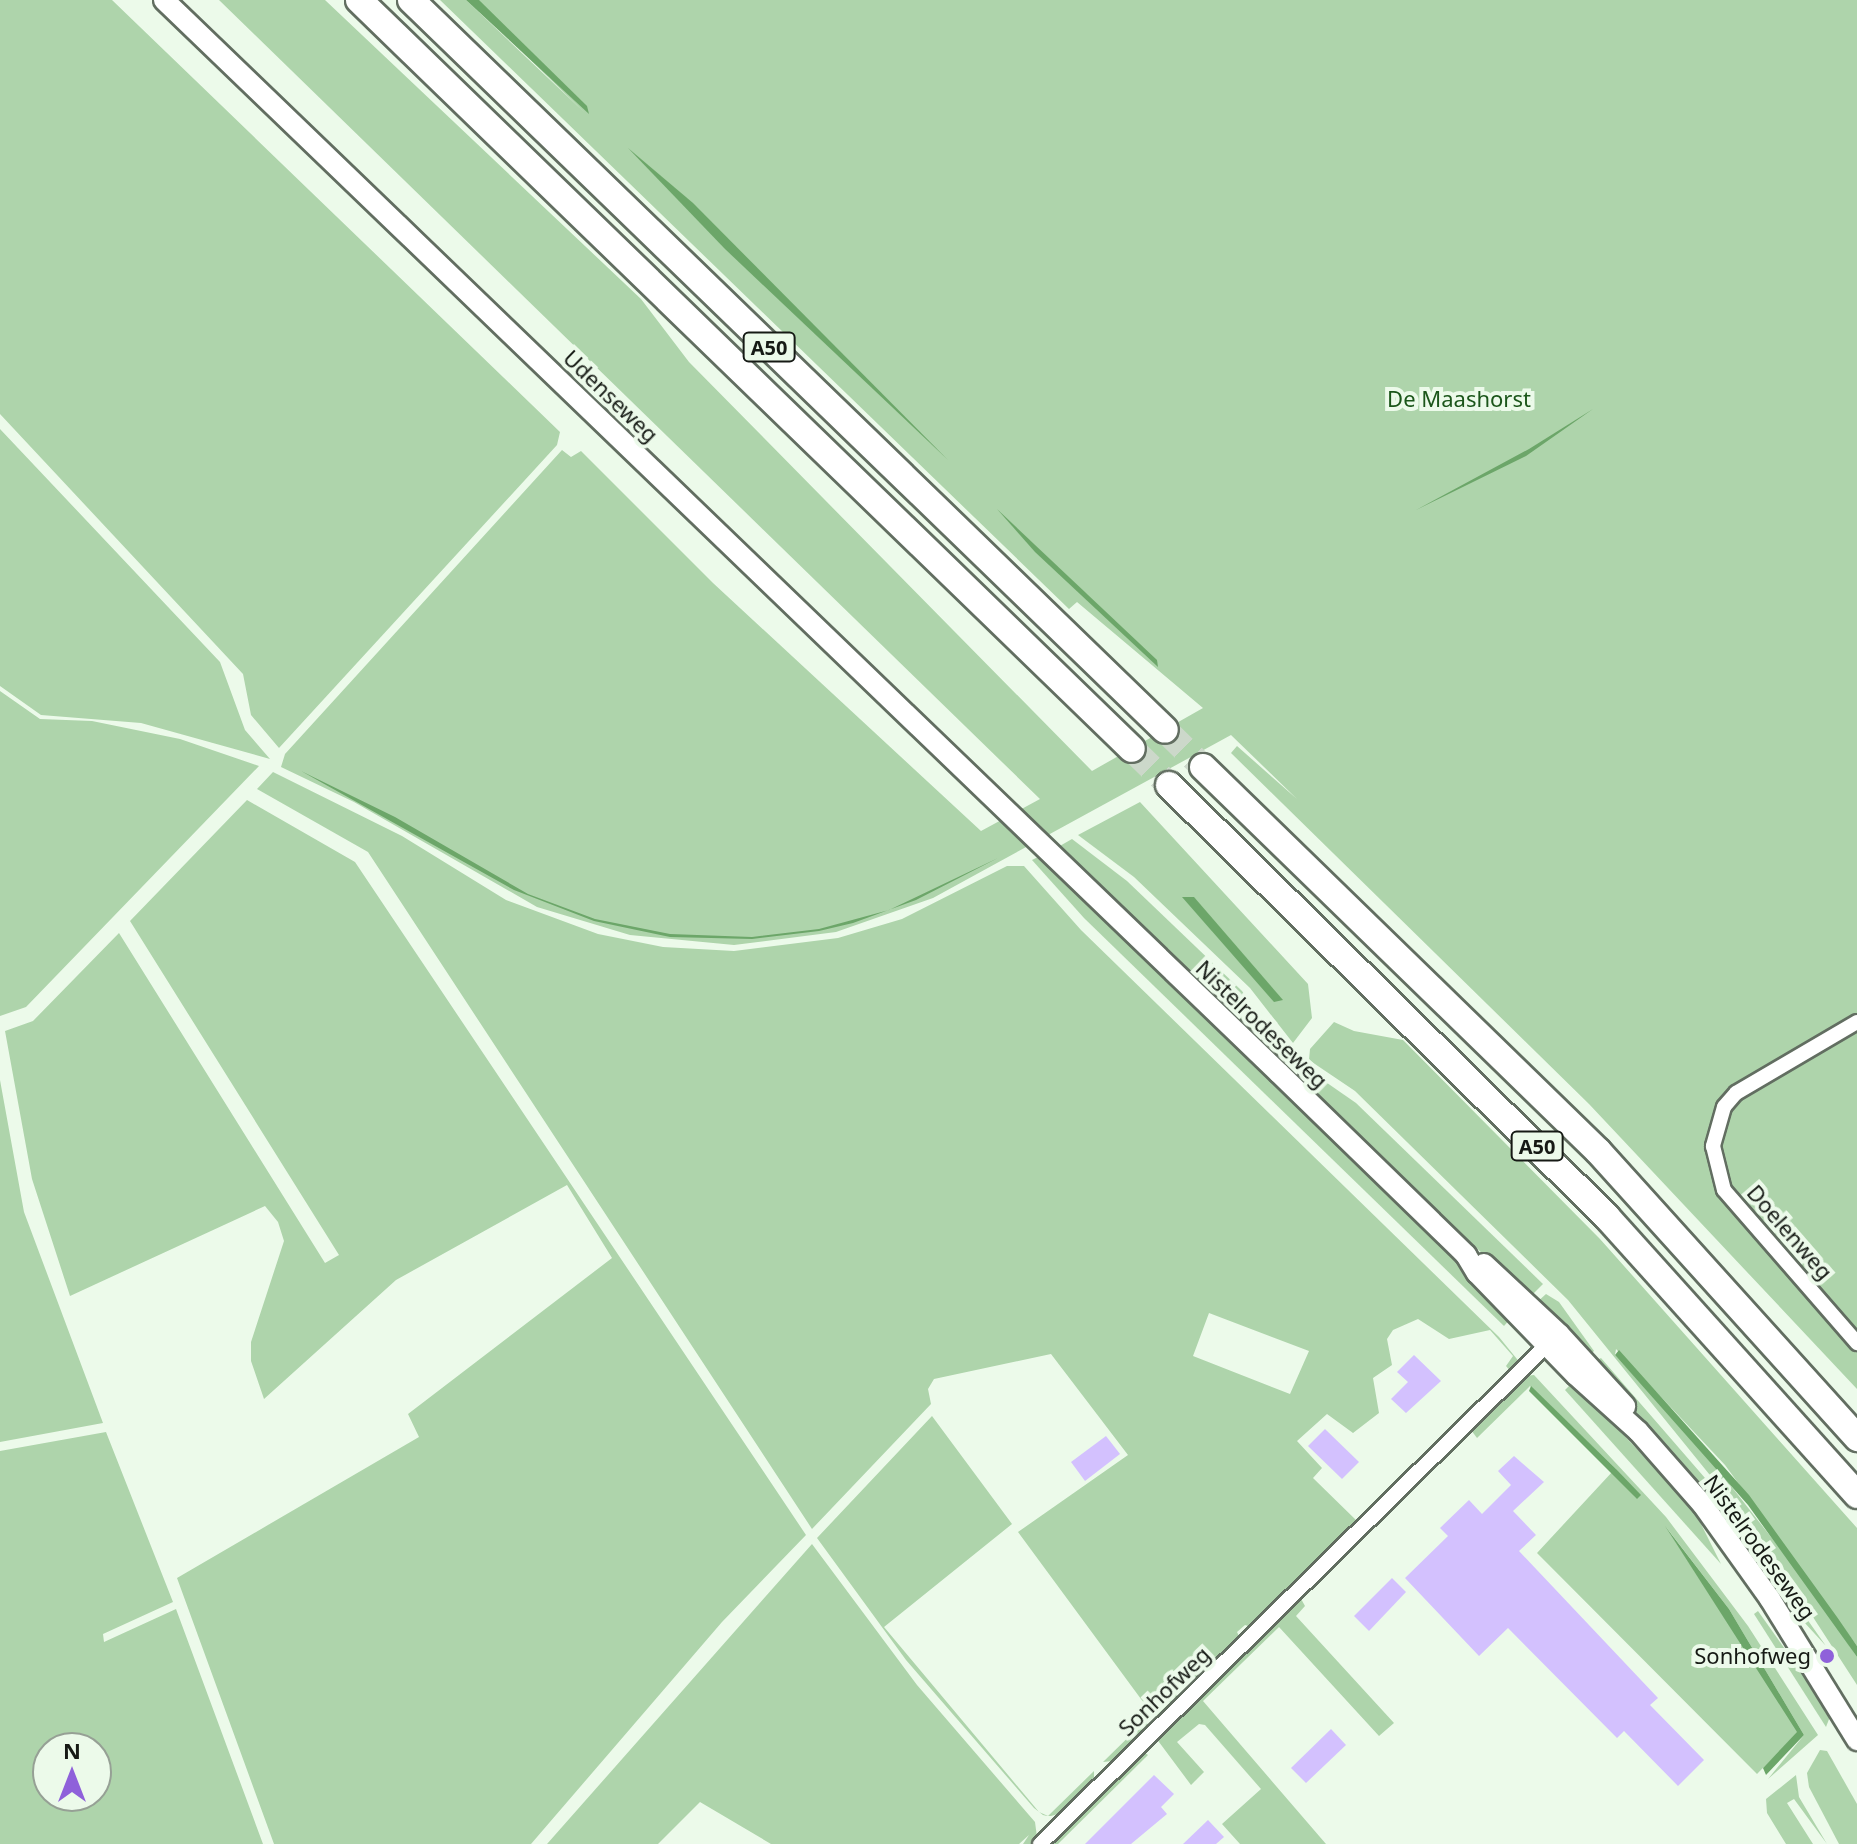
<!DOCTYPE html>
<style>
body{margin:0}
#map{position:relative;width:1857px;height:1844px;overflow:hidden;background:#ecfaea;font-family:"Noto Sans",sans-serif}
div>[style]{position:absolute}
.green>*{inset:0;background:#aed4ab}
.water>*{inset:0;background:#6ca669}
.building>*{inset:0;background:#d3c1fe}
.highway-tunnel>*{height:26px;margin-top:-13px;transform-origin:0;background:repeating-linear-gradient(90deg,#ccd8ca 0 26px,transparent 0 39px)}
.roads{filter:drop-shadow(2px 0 #626e61) drop-shadow(-2px 0 #626e61) drop-shadow(0 2px #626e61) drop-shadow(0 -2px #626e61)}
.street>*{height:14px;margin:-7px;padding:0 7px;transform-origin:7px;border-radius:7px;background:#fff}
.secondary>*{height:20px;margin:-10px;padding:0 10px;transform-origin:10px;border-radius:10px;background:#fff}
.highway>*{height:26px;margin:-13px;padding:0 13px;transform-origin:13px;border-radius:13px;background:#fff}
.dots>*{width:22px;height:22px;translate:-50% -50%;box-sizing:border-box;border:4px solid #ecfaea;border-radius:50%}
span{translate:-50% -50%;white-space:nowrap;text-align:center;line-height:1.15;-webkit-text-stroke:8px #ecfaea;paint-order:stroke}
.shield-label span{padding:2px 6px;background:#ecfaea;border:2px solid;border-radius:6px;-webkit-text-stroke-width:0}
.shield-label{font-size:20px;color:#161a15;font-weight:700}
.street-label{font-size:22px;color:#161a15}
.park-label{font-size:22px;color:#1b561a}
.poi-label{font-size:22px;color:#161a15}
.right{translate:-100% -50%;text-align:right}
.north{position:absolute;left:32px;top:1732px;width:80px;height:80px;box-sizing:border-box;background:#ecfaea;border:2px solid #96a095;border-radius:50%;rotate:0deg;font-size:22px;font-weight:700;line-height:32px;text-align:center;color:#161a15}
.north::after{content:'';display:block;margin:auto;width:28px;height:36px;background:#8f61da;clip-path:polygon(50% 0,100% 100%,50% 72%,0 100%)}
</style>
<div id="map">
<div class="green">
<div style="clip-path:polygon(0 0,112px 0,560px 432px,557px 445px,279px 748px,251px 715px,243px 674px,0 414px)"></div>
<div style="clip-path:polygon(219px 0,325px 0,641px 299px,689px 362px,1092px 771px,1203px 708px,1077px 602px,1069px 609px,440px 0,466px 0,585px 113px,469px 0,1857px 0,1857px 1389px,1589px 1104px,1231px 753px,1237px 746px,1297px 799px,1231px 735px,933px 898px,836px 932px,734px 945px,630px 935px,537px 907px,354px 802px,281px 767px,285px 754px,562px 450px,571px 457px,581px 451px,713px 583px,981px 831px,1040px 799px)"></div>
<div style="clip-path:polygon(0 429px,220px 662px,245px 730px,270px 759px,141px 723px,41px 715px,0 686px)"></div>
<div style="clip-path:polygon(0 691px,40px 719px,92px 721px,180px 739px,259px 766px,26px 1007px,0 1016px)"></div>
<div style="clip-path:polygon(evenodd,273px 772px,402px 836px,506px 900px,598px 934px,663px 947px,734px 951px,838px 938px,902px 919px,1007px 866px,1024px 866px,1081px 930px,1499px 1337px,1521px 1364px,1512px 1373px,1506px 1366px,1513px 1356px,1490px 1330px,1449px 1339px,1418px 1319px,1393px 1330px,1387px 1339px,1392px 1365px,1373px 1378px,1379px 1413px,1353px 1433px,1327px 1414px,1297px 1441px,1322px 1468px,1313px 1478px,1358px 1522px,1251px 1627px,1245px 1625px,1237px 1632px,1240px 1638px,1113px 1761px,1103px 1762px,1152px 1714px,1018px 1532px,1128px 1455px,1051px 1354px,934px 1379px,928px 1389px,931px 1404px,812px 1529px,368px 852px,257px 789px,273px 772px,1209px 1313px,1309px 1351px,1290px 1394px,1193px 1356px,1209px 1313px)"></div>
<div style="clip-path:polygon(247px 800px,355px 862px,806px 1535px,722px 1622px,531px 1844px,274px 1844px,177px 1578px,419px 1437px,408px 1414px,612px 1258px,567px 1185px,396px 1280px,264px 1399px,251px 1361px,251px 1342px,284px 1241px,278px 1222px,265px 1206px,70px 1296px,32px 1179px,5px 1031px,33px 1021px,119px 933px,325px 1263px,339px 1255px,130px 921px)"></div>
<div style="clip-path:polygon(1140px 802px,1308px 984px,1312px 1018px,1293px 1043px,1250px 988px,1134px 877px,1078px 835px)"></div>
<div style="clip-path:polygon(1072px 839px,1127px 881px,1242px 991px,1284px 1052px,1277px 1058px,1058px 847px)"></div>
<div style="clip-path:polygon(1040px 856px,1410px 1215px,1511px 1318px,1504px 1326px,1084px 918px,1032px 860px)"></div>
<div style="clip-path:polygon(1334px 1022px,1354px 1031px,1403px 1040px,1600px 1239px,1857px 1528px,1857px 1646px,1725px 1465px,1616px 1349px,1615px 1355px,1706px 1454px,1807px 1583px,1857px 1657px,1857px 1685px,1765px 1543px,1568px 1300px,1355px 1091px,1309px 1060px,1310px 1049px)"></div>
<div style="clip-path:polygon(1307px 1069px,1356px 1103px,1543px 1284px,1529px 1298px,1308px 1087px)"></div>
<div style="clip-path:polygon(0 1080px,24px 1212px,103px 1423px,0 1442px)"></div>
<div style="clip-path:polygon(1546px 1294px,1559px 1302px,1594px 1351px,1588px 1356px,1535px 1304px)"></div>
<div style="clip-path:polygon(1601px 1358px,1718px 1493px,1826px 1646px,1781px 1597px,1723px 1517px,1594px 1362px)"></div>
<div style="clip-path:polygon(1534px 1375px,1666px 1517px,1748px 1626px,1818px 1735px,1768px 1779px,1804px 1735px,1729px 1609px,1666px 1527px,1798px 1732px,1757px 1774px,1537px 1553px,1613px 1471px,1637px 1499px,1615px 1468px,1530px 1386px,1477px 1438px,1471px 1430px,1525px 1376px)"></div>
<div style="clip-path:polygon(1574px 1381px,1695px 1512px,1721px 1564px,1565px 1390px)"></div>
<div style="clip-path:polygon(932px 1416px,1012px 1524px,884px 1627px,1039px 1812px,1048px 1816px,1094px 1771px,1094px 1779px,1058px 1814px,1051px 1816px,1047px 1816px,1043px 1815px,1034px 1808px,906px 1660px,817px 1538px)"></div>
<div style="clip-path:polygon(evenodd,106px 1432px,173px 1602px,103px 1634px,104px 1642px,176px 1609px,263px 1844px,0 1844px,0 1451px,106px 1432px,48px 1748px,96px 1748px,96px 1796px,48px 1796px,48px 1748px)"></div>
<div style="clip-path:polygon(812px 1544px,917px 1685px,1035px 1822px,1037px 1837px,1031px 1844px,1023px 1844px,1029px 1835px,1019px 1844px,771px 1844px,700px 1802px,658px 1844px,547px 1844px)"></div>
<div style="clip-path:polygon(1300px 1597px,1305px 1606px,1296px 1616px,1394px 1723px,1379px 1736px,1279px 1627px,1203px 1701px,1326px 1844px,1240px 1844px,1222px 1824px,1261px 1789px,1205px 1725px,1199px 1724px,1177px 1742px,1204px 1772px,1191px 1785px,1156px 1738px)"></div>
<div style="clip-path:polygon(1758px 1611px,1831px 1714px,1826px 1727px,1754px 1614px)"></div>
<div style="clip-path:polygon(1820px 1750px,1827px 1751px,1857px 1804px,1857px 1844px,1839px 1844px,1809px 1787px,1807px 1773px)"></div>
<div style="clip-path:polygon(1142px 1751px,1148px 1755px,1058px 1844px,1049px 1844px)"></div>
<div style="clip-path:polygon(1796px 1775px,1799px 1797px,1827px 1844px,1794px 1799px,1787px 1803px,1813px 1844px,1786px 1844px,1767px 1813px,1766px 1799px)"></div>
</div>
<div class="water">
<div style="clip-path:polygon(466px 0,479px 0,587px 106px,589px 114px)"></div>
<div style="clip-path:polygon(628px 148px,693px 203px,948px 460px,725px 249px)"></div>
<div style="clip-path:polygon(1593px 409px,1526px 456px,1416px 510px,1529px 449px)"></div>
<div style="clip-path:polygon(997px 509px,1157px 660px,1158px 667px,1035px 552px)"></div>
<div style="clip-path:polygon(301px 771px,395px 817px,528px 894px,595px 919px,670px 934px,752px 937px,819px 929px,889px 910px,998px 858px,916px 900px,853px 923px,819px 931px,752px 939px,670px 937px,594px 921px,514px 890px)"></div>
<div style="clip-path:polygon(1182px 897px,1194px 897px,1283px 1000px,1274px 1002px)"></div>
<div style="clip-path:polygon(1619px 1350px,1749px 1495px,1837px 1617px,1857px 1646px,1857px 1657px,1748px 1505px,1615px 1355px)"></div>
<div style="clip-path:polygon(1531px 1386px,1615px 1468px,1641px 1495px,1637px 1499px,1529px 1391px)"></div>
<div style="clip-path:polygon(1665px 1526px,1729px 1609px,1804px 1735px,1766px 1775px,1763px 1768px,1797px 1732px)"></div>
</div>
<div class="building">
<div style="clip-path:polygon(1414px 1355px,1441px 1381px,1406px 1413px,1391px 1399px,1408px 1382px,1397px 1372px)"></div>
<div style="clip-path:polygon(1325px 1429px,1359px 1462px,1342px 1479px,1308px 1446px)"></div>
<div style="clip-path:polygon(1106px 1436px,1120px 1454px,1085px 1481px,1071px 1462px)"></div>
<div style="clip-path:polygon(1514px 1456px,1544px 1482px,1513px 1511px,1536px 1535px,1519px 1551px,1658px 1698px,1650px 1705px,1704px 1760px,1678px 1786px,1624px 1731px,1617px 1738px,1508px 1628px,1479px 1656px,1405px 1578px,1448px 1536px,1440px 1528px,1469px 1500px,1482px 1514px,1511px 1485px,1498px 1471px)"></div>
<div style="clip-path:polygon(1392px 1578px,1406px 1592px,1369px 1631px,1354px 1616px)"></div>
<div style="clip-path:polygon(1331px 1729px,1346px 1745px,1306px 1783px,1291px 1768px)"></div>
<div style="clip-path:polygon(1154px 1775px,1174px 1794px,1161px 1807px,1167px 1814px,1131px 1844px,1085px 1844px)"></div>
<div style="clip-path:polygon(1208px 1820px,1224px 1837px,1216px 1844px,1183px 1844px)"></div>
</div>
<div class="highway-tunnel">
<div style="left:1165px;top:730px;width:53px;rotate:44.2deg"></div>
<div style="left:1132px;top:749px;width:52px;rotate:44.2deg"></div>
</div>
<div class="roads">
<div class="street">
<div style="left:1857px;top:1022px;width:140px;rotate:149.6deg"></div>
<div style="left:1736px;top:1093px;width:18px;rotate:131deg"></div>
<div style="left:1724px;top:1107px;width:41px;rotate:105.8deg"></div>
<div style="left:1713px;top:1146px;width:45px;rotate:76deg"></div>
<div style="left:1724px;top:1190px;width:203px;rotate:49deg"></div>
<div style="left:1040px;top:1844px;width:720px;rotate:-44.55deg"></div>
</div>
<div class="secondary">
<div style="left:164px;top:0;width:1547px;rotate:43.9deg"></div>
<div style="left:1279px;top:1073px;width:261px;rotate:44.2deg"></div>
<div style="left:1466px;top:1255px;width:21px;rotate:59deg"></div>
<div style="left:1477px;top:1273px;width:142px;rotate:45.9deg"></div>
<div style="left:1576px;top:1375px;width:84px;rotate:42.1deg"></div>
<div style="left:1638px;top:1431px;width:98px;rotate:48.7deg"></div>
<div style="left:1703px;top:1505px;width:115px;rotate:54.5deg"></div>
<div style="left:1770px;top:1599px;width:166px;rotate:58.3deg"></div>
<div style="left:1484px;top:1264px;width:103px;rotate:43deg"></div>
<div style="left:1559px;top:1334px;width:98px;rotate:47.5deg"></div>
</div>
<div class="highway">
<div style="left:359px;top:0;width:1076px;rotate:44.1deg"></div>
<div style="left:411px;top:0;width:1049px;rotate:44.07deg"></div>
<div style="left:1203px;top:767px;width:551px;rotate:44.19deg"></div>
<div style="left:1598px;top:1151px;width:387px;rotate:47.9deg"></div>
<div style="left:1169px;top:785px;width:615px;rotate:44.6deg"></div>
<div style="left:1607px;top:1217px;width:374px;rotate:48deg"></div>
</div>
</div>
<div class="dots">
<div style="left:1827px;top:1656px;background:#8f61da"></div>
</div>
<div class="shield-label">
<span style="left:769px;top:347px">A50</span>
<span style="left:1537px;top:1146px">A50</span>
</div>
<div class="street-label">
<span style="left:611px;top:396px;rotate:44deg">Udenseweg</span>
<span style="left:1262px;top:1024px;rotate:44deg">Nistelrodeseweg</span>
<span style="left:1790px;top:1232px;rotate:49deg">Doelenweg</span>
<span style="left:1760px;top:1547px;rotate:54deg">Nistelrodeseweg</span>
<span style="left:1164px;top:1691px;rotate:-44deg">Sonhofweg</span>
</div>
<div class="park-label">
<span style="left:1459px;top:399px">De Maashorst</span>
</div>
<div class="poi-label">
<span class="right" style="left:1811px;top:1656px">Sonhofweg</span>
</div>
<div class="north">N</div>
</div>
